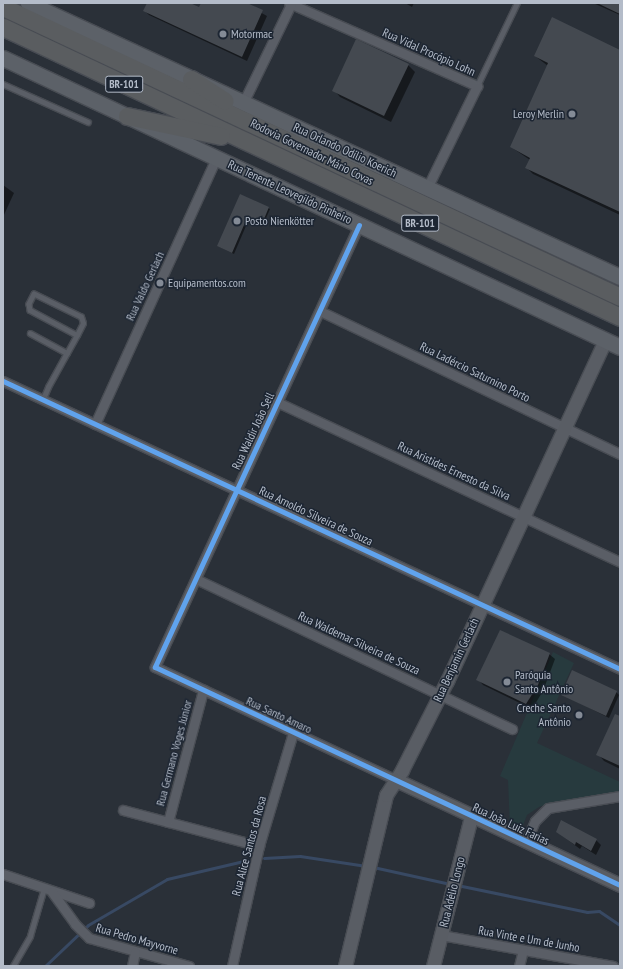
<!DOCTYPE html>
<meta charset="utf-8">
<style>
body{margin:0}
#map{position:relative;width:623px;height:969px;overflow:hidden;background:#2a3038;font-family:"PT Sans Narrow",sans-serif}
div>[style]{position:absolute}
.green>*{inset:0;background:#273a3e}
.shadow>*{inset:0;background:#0007}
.stream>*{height:3px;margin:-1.5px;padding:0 1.5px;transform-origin:1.5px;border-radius:1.5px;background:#384963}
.building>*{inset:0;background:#444950}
.roads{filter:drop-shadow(1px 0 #484c53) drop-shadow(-1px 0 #484c53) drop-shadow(0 1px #484c53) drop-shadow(0 -1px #484c53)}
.lane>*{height:4.5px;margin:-2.25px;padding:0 2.25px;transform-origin:2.25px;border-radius:2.25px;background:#5a5e66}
.street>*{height:9px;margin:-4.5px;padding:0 4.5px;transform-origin:4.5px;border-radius:4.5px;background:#5a5e66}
.secondary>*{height:13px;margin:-6.5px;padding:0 6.5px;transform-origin:6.5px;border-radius:6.5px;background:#595d64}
.primary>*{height:15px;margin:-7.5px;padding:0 7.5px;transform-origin:7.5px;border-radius:7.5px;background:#5c6168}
.highway>*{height:17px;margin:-8.5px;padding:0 8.5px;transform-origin:8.5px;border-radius:8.5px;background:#5a5d60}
.cycleway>*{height:5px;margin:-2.5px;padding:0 2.5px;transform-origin:2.5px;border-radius:2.5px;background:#60a3ed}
.dots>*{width:11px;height:11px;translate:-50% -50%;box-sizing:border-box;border:2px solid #1d2633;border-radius:50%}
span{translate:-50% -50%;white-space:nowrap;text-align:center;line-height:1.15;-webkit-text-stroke:3px #1d2633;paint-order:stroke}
.shield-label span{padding:1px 3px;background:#1d2633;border:1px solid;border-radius:3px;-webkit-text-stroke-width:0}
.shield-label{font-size:11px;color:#b4bcc9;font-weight:700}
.poi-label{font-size:12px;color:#b4bcc9}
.left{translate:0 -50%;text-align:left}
.right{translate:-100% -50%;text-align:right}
.street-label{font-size:12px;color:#b4bcc9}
.frame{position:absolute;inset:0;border:4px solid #b4bcc9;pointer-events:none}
</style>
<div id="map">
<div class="green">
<div style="clip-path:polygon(553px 652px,574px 663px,537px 743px,620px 782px,620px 788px,618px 792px,550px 803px,539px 807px,527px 815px,520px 833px,510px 829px,508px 780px,500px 776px)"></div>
</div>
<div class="shadow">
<div style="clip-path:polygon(148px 3px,187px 3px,200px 9px,202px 3px,244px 3px,267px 16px,247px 61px,149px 15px,144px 10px)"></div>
<div style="clip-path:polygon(405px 3px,414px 3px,412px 7px)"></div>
<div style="clip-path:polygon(593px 3px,620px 3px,620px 15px)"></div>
<div style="clip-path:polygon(620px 51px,620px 215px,533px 174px,526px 167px,530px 160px,511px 147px,548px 66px,535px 56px)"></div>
<div style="clip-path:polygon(408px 65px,415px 72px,391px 122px,340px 97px,334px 90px)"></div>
<div style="clip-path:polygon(3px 185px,14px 193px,3px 217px)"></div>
<div style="clip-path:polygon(240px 196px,270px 209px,263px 225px,249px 219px,234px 254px,218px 246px)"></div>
<div style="clip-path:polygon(549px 654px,555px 659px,543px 691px,532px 709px,483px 685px,478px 679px)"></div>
<div style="clip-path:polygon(616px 692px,619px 695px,609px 718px,562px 694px)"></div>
<div style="clip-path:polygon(620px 717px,620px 769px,604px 761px,598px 754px)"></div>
<div style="clip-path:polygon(557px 832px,596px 840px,601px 845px,596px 855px,582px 846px,580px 849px)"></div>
</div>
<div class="stream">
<div style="left:264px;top:858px;width:36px;rotate:-3deg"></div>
<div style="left:300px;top:856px;width:67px;rotate:8.6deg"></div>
<div style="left:373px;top:867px;width:79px;rotate:12.4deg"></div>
<div style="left:457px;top:885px;width:133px;rotate:11.7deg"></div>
<div style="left:587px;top:912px;width:12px;rotate:-5deg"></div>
<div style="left:599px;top:911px;width:25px;rotate:34deg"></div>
<div style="left:45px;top:966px;width:59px;rotate:-43.6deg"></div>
<div style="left:88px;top:925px;width:91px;rotate:-30.2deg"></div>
<div style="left:167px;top:879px;width:83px;rotate:-13.2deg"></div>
</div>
<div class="building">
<div style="clip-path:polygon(147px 3px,190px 3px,199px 7px,201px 3px,247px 3px,263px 10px,242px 57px,143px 11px)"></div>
<div style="clip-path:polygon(597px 3px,620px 3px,620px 14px)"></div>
<div style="clip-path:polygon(552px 17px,620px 50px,620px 212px,525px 168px,530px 158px,510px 147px,548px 63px,534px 56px)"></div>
<div style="clip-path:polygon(356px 39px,409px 64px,384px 116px,332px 91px)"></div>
<div style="clip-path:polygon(240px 194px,269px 207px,262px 224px,247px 218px,232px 253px,217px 246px)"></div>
<div style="clip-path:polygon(500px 630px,550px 653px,538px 685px,526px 704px,476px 680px)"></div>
<div style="clip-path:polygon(572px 670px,617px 691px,606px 716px,561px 695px)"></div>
<div style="clip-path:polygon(615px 714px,620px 716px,620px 766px,596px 755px)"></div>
<div style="clip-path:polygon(561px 820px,597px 839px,591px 851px,576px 842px,575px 845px,556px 832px)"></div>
</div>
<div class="roads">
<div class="lane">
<div style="left:3px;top:84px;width:93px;rotate:24.1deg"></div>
<div style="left:477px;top:86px;width:92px;rotate:-64.3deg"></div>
<div style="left:30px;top:333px;width:42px;rotate:28.4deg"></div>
<div style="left:43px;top:399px;width:13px;rotate:-67deg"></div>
<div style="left:48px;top:387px;width:39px;rotate:-61deg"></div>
<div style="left:67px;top:353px;width:21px;rotate:-61deg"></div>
<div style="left:77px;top:335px;width:13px;rotate:-63deg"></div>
<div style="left:83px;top:323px;width:6px;rotate:-108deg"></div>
<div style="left:81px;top:317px;width:52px;rotate:-153.9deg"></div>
<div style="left:34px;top:294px;width:11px;rotate:117deg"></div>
<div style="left:29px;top:304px;width:6px;rotate:81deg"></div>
<div style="left:30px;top:310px;width:53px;rotate:28deg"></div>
<div style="left:13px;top:966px;width:34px;rotate:-60deg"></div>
<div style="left:30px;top:936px;width:50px;rotate:-73.7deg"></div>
</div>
<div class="street">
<div style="left:289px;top:3px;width:206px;rotate:23.8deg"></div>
<div style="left:477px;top:86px;width:114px;rotate:116.1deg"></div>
<div style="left:243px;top:103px;width:110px;rotate:-64.1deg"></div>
<div style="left:359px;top:225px;width:487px;rotate:114.8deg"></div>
<div style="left:155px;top:667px;width:264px;rotate:25.1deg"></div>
<div style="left:320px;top:311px;width:332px;rotate:25.5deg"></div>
<div style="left:3px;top:381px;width:681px;rotate:25.02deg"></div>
<div style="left:277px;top:402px;width:378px;rotate:25deg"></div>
<div style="left:95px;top:424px;width:292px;rotate:-65.5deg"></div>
<div style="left:196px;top:579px;width:350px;rotate:25.4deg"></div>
<div style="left:123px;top:810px;width:141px;rotate:14.8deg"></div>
<div style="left:168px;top:822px;width:137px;rotate:-75.1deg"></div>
<div style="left:526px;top:842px;width:23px;rotate:-67deg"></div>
<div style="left:535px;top:821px;width:18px;rotate:-45deg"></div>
<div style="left:548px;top:808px;width:73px;rotate:-9.5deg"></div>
<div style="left:3px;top:874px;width:91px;rotate:18.6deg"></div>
<div style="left:52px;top:892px;width:39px;rotate:54deg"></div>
<div style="left:75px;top:924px;width:20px;rotate:45deg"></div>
<div style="left:89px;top:938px;width:104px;rotate:15.6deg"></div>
<div style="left:441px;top:935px;width:175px;rotate:10.2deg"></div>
<div style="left:132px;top:966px;width:14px;rotate:-78deg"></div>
<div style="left:232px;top:966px;width:123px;rotate:-77.3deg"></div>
<div style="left:259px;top:846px;width:118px;rotate:-73.3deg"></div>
<div style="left:519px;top:966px;width:16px;rotate:-76deg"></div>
</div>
<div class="secondary">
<div style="left:394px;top:779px;width:250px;rotate:25.1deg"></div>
<div style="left:345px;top:966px;width:176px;rotate:-76.5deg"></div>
<div style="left:386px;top:795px;width:30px;rotate:-57deg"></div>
<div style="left:402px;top:770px;width:100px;rotate:-63.2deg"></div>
<div style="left:447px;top:681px;width:376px;rotate:-65.1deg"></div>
<div style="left:433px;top:966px;width:154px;rotate:-75.7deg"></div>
</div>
<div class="primary">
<div style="left:28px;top:3px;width:652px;rotate:24.84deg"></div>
<div style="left:3px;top:58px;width:681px;rotate:25.1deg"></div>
</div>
<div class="highway">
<div style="left:3px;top:7px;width:682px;rotate:25.17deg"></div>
<div style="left:3px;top:27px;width:682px;rotate:25.17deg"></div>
<div style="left:191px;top:79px;width:40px;rotate:32.9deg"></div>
<div style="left:127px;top:116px;width:96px;rotate:12deg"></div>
</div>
</div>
<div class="cycleway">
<div style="left:359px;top:225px;width:487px;rotate:114.8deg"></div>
<div style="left:155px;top:667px;width:514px;rotate:25.12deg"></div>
<div style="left:3px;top:381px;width:681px;rotate:25.02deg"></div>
</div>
<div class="dots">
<div style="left:223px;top:34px;background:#848b96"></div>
<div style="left:572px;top:114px;background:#848b96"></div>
<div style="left:237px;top:221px;background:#848b96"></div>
<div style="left:160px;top:283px;background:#848b96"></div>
<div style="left:507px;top:682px;background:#848b96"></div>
<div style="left:579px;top:715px;background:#848b96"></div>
</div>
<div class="shield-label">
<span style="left:124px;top:84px">BR-101</span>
<span style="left:420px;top:223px">BR-101</span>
</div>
<div class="poi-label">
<span class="left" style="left:231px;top:34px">Motormac</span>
<span class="right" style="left:564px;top:114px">Leroy Merlin</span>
<span class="left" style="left:245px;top:221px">Posto Nienkötter</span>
<span class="left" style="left:168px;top:283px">Equipamentos.com</span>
<span class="left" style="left:515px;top:682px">Paróquia<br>Santo Antônio</span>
<span class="right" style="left:571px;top:715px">Creche Santo<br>Antônio</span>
</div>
<div class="street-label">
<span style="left:429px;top:52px;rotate:24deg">Rua Vidal Procópio Lohn</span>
<span style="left:345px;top:150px;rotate:25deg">Rua Orlando Odílio Koerich</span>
<span style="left:312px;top:152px;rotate:26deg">Rodovia Governador Mário Covas</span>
<span style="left:290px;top:192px;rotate:25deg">Rua Tenente Leovegildo Pinheiro</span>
<span style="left:145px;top:286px;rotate:-65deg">Rua Valdo Gerlach</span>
<span style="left:475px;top:372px;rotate:26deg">Rua Ladércio Saturnino Porto</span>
<span style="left:253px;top:431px;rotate:-65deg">Rua Waldir João Sell</span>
<span style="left:454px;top:471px;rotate:25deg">Rua Aristides Ernesto da Silva</span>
<span style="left:316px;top:516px;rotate:25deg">Rua Arnoldo Silveira de Souza</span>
<span style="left:359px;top:643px;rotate:25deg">Rua Waldemar Silveira de Souza</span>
<span style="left:456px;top:660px;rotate:-65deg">Rua Benjamin Gerlach</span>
<span style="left:279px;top:715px;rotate:25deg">Rua Santo Amaro</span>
<span style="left:174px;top:753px;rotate:-75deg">Rua Germano Voges Júnior</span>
<span style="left:511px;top:824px;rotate:25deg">Rua João Luiz Farias</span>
<span style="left:249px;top:846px;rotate:-75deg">Rua Alice Santos da Rosa</span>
<span style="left:452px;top:892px;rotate:-76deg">Rua Adélio Longo</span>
<span style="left:137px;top:939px;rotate:16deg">Rua Pedro Mayvorne</span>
<span style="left:529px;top:939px;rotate:10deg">Rua Vinte e Um de Junho</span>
</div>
<div class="frame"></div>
</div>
